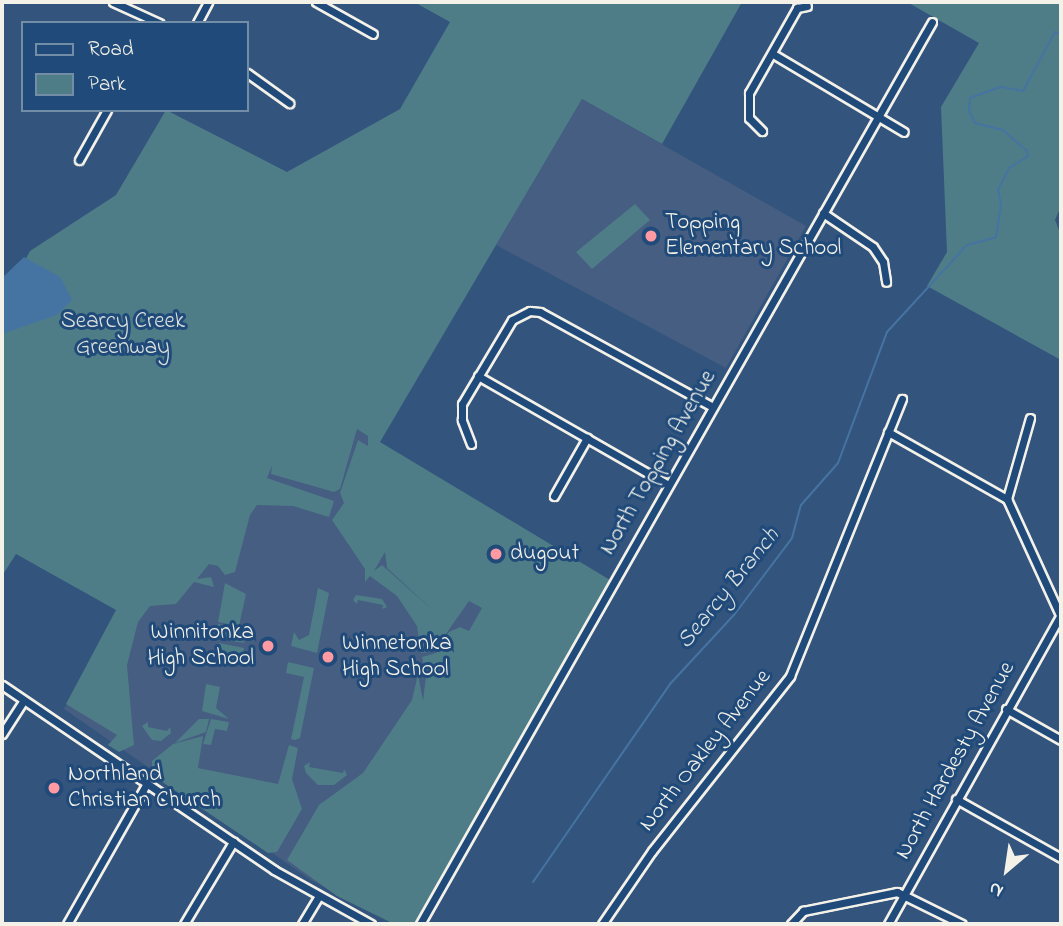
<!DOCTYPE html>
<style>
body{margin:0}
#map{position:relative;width:1063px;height:926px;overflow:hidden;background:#33547d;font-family:"Indie Flower",sans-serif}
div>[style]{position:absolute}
.built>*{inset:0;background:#455e81}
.green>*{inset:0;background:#4e7d88}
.water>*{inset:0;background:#4674a2}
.stream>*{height:2px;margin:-1px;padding:0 1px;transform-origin:1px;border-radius:1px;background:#4674a2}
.roads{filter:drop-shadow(2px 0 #f4f1e8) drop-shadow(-2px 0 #f4f1e8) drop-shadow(0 2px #f4f1e8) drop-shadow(0 -2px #f4f1e8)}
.minor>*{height:7px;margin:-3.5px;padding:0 3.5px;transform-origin:3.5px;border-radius:3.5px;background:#1f4a7a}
.dots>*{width:19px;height:19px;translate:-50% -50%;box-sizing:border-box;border:4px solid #1f4a7a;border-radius:50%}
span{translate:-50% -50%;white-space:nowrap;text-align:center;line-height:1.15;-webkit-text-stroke:6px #1f4a7a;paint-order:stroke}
.poi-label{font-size:23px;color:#f4f1e8}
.left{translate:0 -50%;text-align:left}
.right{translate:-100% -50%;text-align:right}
.park-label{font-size:23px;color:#dbe0da}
.street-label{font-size:23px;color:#f4f1e8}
.water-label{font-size:24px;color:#dadede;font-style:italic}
.frame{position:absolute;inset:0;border:4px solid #f4f1e8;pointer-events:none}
.legend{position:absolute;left:21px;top:21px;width:228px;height:91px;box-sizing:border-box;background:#1f4a7a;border:2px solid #748da6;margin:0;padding:9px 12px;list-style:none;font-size:21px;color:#f4f1e8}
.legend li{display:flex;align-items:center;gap:14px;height:35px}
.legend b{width:35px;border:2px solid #748da6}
.north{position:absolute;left:972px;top:835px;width:70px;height:70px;-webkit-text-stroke:5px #1f4a7a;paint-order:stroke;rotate:209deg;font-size:19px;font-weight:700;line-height:28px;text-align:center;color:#f4f1e8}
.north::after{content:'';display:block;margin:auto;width:24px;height:32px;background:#f4f1e8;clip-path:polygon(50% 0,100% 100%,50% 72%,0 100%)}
</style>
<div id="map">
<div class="built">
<div style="clip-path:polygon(582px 99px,806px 226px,726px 368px,496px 245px)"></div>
<div style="clip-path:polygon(247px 363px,610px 580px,396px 924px,311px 880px,64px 709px)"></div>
</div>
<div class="green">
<div style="clip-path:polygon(evenodd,414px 2px,742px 2px,662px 144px,582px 99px,380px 442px,610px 580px,414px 924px,394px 924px,337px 896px,287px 860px,319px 805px,363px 773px,412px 700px,418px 674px,423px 701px,426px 676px,422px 657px,436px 653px,449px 632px,460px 627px,469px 631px,482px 608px,469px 601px,434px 651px,421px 653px,417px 626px,397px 596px,370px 576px,365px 582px,365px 569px,332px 520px,344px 503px,340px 493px,358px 440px,368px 446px,368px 436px,357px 429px,340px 489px,334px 492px,271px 474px,272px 466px,267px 478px,334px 501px,329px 517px,293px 506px,257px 505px,250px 515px,235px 572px,225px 575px,218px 566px,209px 564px,197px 579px,211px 577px,214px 587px,194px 582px,176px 604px,150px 606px,138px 622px,127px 665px,134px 745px,119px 752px,108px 745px,117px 735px,66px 704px,116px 610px,16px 554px,2px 576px,2px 304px,30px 251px,116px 195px,166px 110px,287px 172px,400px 109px,450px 22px,414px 2px,385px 552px,387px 568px,437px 614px,382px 565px,374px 571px,385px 552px)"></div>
<div style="clip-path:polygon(907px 2px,1061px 2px,1061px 206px,1055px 220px,1061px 235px,1061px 360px,927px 286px,947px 252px,941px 107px,979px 43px)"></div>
<div style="clip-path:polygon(635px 204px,650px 220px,592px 269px,576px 252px)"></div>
<div style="clip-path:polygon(225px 583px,246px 594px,239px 626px,218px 622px)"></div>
<div style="clip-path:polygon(318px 588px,329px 593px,317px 653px,291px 646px,294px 632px,299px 640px,309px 635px)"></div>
<div style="clip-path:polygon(356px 595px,382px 599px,387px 607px,382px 609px,383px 605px,358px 600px,357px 604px,353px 600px)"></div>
<div style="clip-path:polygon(218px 624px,234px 627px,245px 643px,219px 639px)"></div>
<div style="clip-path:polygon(219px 643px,244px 648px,241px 663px,211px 658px)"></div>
<div style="clip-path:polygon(288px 662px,314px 668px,300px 738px,295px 740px,291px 739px,304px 677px,286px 673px)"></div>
<div style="clip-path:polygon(206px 684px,220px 687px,216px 708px,229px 719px,202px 711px)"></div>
<div style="clip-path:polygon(199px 719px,209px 719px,206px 732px,175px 743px)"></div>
<div style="clip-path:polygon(211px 719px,229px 722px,227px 731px,215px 729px,211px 745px,203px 744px)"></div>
<div style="clip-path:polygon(148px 722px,148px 727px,167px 731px,170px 727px,171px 733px,161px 741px,152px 740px,142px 726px)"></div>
<div style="clip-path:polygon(203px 736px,198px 768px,278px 784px,289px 745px,298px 748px,292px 779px,302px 809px,277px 852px,268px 853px,152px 775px,152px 761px,173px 744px)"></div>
<div style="clip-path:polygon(310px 762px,309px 767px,343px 773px,344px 769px,347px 775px,334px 785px,318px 785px,306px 773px,304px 766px)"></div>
</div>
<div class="water">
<div style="clip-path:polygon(24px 257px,60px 277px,72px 300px,57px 315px,2px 334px,2px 278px)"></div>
</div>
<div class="stream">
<div style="left:533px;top:882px;width:241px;rotate:-55.3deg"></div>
<div style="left:670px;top:684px;width:94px;rotate:-47.2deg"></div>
<div style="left:734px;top:615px;width:96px;rotate:-53deg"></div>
<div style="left:792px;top:538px;width:34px;rotate:-75deg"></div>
<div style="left:801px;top:505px;width:56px;rotate:-48.6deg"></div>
<div style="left:838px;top:463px;width:140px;rotate:-69.5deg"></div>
<div style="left:887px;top:332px;width:118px;rotate:-47.4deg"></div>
<div style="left:967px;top:245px;width:30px;rotate:-15deg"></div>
<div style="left:996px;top:237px;width:32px;rotate:-81deg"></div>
<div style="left:1001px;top:205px;width:15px;rotate:-101deg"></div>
<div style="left:998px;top:190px;width:25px;rotate:-63deg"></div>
<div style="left:1009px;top:168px;width:22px;rotate:-32deg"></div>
<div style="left:1028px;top:156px;width:5px;rotate:-101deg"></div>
<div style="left:1027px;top:151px;width:32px;rotate:-139deg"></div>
<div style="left:1003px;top:130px;width:29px;rotate:-166deg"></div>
<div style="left:975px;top:123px;width:13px;rotate:-117deg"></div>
<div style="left:969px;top:111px;width:13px;rotate:-86deg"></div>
<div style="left:970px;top:98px;width:33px;rotate:-20deg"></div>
<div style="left:1001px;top:87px;width:22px;rotate:10deg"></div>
<div style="left:1023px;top:91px;width:67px;rotate:-61.5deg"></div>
<div style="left:1055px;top:32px;width:6px;rotate:18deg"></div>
</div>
<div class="roads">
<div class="minor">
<div style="left:113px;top:2px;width:51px;rotate:24.5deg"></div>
<div style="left:316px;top:2px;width:65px;rotate:29.3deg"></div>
<div style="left:197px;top:23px;width:24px;rotate:-62deg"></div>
<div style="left:773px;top:54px;width:152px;rotate:30.8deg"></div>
<div style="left:247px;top:73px;width:52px;rotate:35.5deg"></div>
<div style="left:762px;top:131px;width:18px;rotate:-135deg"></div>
<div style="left:749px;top:118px;width:25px;rotate:-90deg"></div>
<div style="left:749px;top:93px;width:98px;rotate:-60.5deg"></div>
<div style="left:797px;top:8px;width:10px;rotate:-11deg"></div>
<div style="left:79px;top:160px;width:57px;rotate:-60.8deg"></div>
<div style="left:823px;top:213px;width:60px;rotate:34.2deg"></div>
<div style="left:873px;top:247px;width:18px;rotate:56deg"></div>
<div style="left:883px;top:262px;width:20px;rotate:81deg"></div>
<div style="left:478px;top:376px;width:219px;rotate:29.8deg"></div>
<div style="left:1030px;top:418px;width:84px;rotate:105.9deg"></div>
<div style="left:1007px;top:499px;width:130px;rotate:65.4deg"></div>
<div style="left:888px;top:432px;width:137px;rotate:29.4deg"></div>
<div style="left:471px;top:444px;width:26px;rotate:-111deg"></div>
<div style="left:462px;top:420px;width:16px;rotate:-90deg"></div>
<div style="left:462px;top:404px;width:98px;rotate:-59.2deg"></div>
<div style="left:512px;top:320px;width:20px;rotate:-27deg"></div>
<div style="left:530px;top:311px;width:10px;rotate:6deg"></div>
<div style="left:540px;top:312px;width:197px;rotate:28.8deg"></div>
<div style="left:554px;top:496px;width:67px;rotate:-60.4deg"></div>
<div style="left:2px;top:685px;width:329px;rotate:34.2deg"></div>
<div style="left:274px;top:870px;width:111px;rotate:29.1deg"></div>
<div style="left:1006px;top:709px;width:63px;rotate:29.4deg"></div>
<div style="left:2px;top:734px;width:40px;rotate:-57.1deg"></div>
<div style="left:956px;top:799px;width:120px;rotate:29.3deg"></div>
<div style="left:67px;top:924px;width:162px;rotate:-60.4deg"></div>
<div style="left:184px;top:924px;width:96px;rotate:-59.1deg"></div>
<div style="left:302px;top:924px;width:31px;rotate:-59deg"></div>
<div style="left:420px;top:924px;width:1037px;rotate:-60.42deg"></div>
<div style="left:602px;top:924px;width:88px;rotate:-55.6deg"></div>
<div style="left:652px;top:851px;width:223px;rotate:-51.7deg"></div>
<div style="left:790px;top:676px;width:299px;rotate:-68deg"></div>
<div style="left:791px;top:924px;width:18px;rotate:-47deg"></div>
<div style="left:803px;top:911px;width:96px;rotate:-11.4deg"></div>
<div style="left:897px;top:892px;width:72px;rotate:26.2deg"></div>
<div style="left:888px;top:924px;width:353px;rotate:-60.8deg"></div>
</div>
</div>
<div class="dots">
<div style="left:651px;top:236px;background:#ff9aa2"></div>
<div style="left:496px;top:554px;background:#ff9aa2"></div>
<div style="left:268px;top:646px;background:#ff9aa2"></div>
<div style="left:328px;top:657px;background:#ff9aa2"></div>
<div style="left:54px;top:788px;background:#ff9aa2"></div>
</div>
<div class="poi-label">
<span class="left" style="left:665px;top:236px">Topping<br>Elementary School</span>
<span class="left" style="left:510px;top:554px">dugout</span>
<span class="right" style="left:254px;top:646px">Winnitonka<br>High School</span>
<span class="left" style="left:342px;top:657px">Winnetonka<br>High School</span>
<span class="left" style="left:68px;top:788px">Northland<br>Christian Church</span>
</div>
<div class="park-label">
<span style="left:123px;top:335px">Searcy Creek<br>Greenway</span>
</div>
<div class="street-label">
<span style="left:659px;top:463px;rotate:-60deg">North Topping Avenue</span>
<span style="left:706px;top:751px;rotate:-52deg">North Oakley Avenue</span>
<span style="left:956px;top:761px;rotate:-61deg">North Hardesty Avenue</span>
</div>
<div class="water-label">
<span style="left:729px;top:589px;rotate:-51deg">Searcy Branch</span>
</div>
<div class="frame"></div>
<ul class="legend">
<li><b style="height:9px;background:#1f4a7a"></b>Road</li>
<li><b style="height:19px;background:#4e7d88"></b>Park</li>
</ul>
<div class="north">N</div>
</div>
